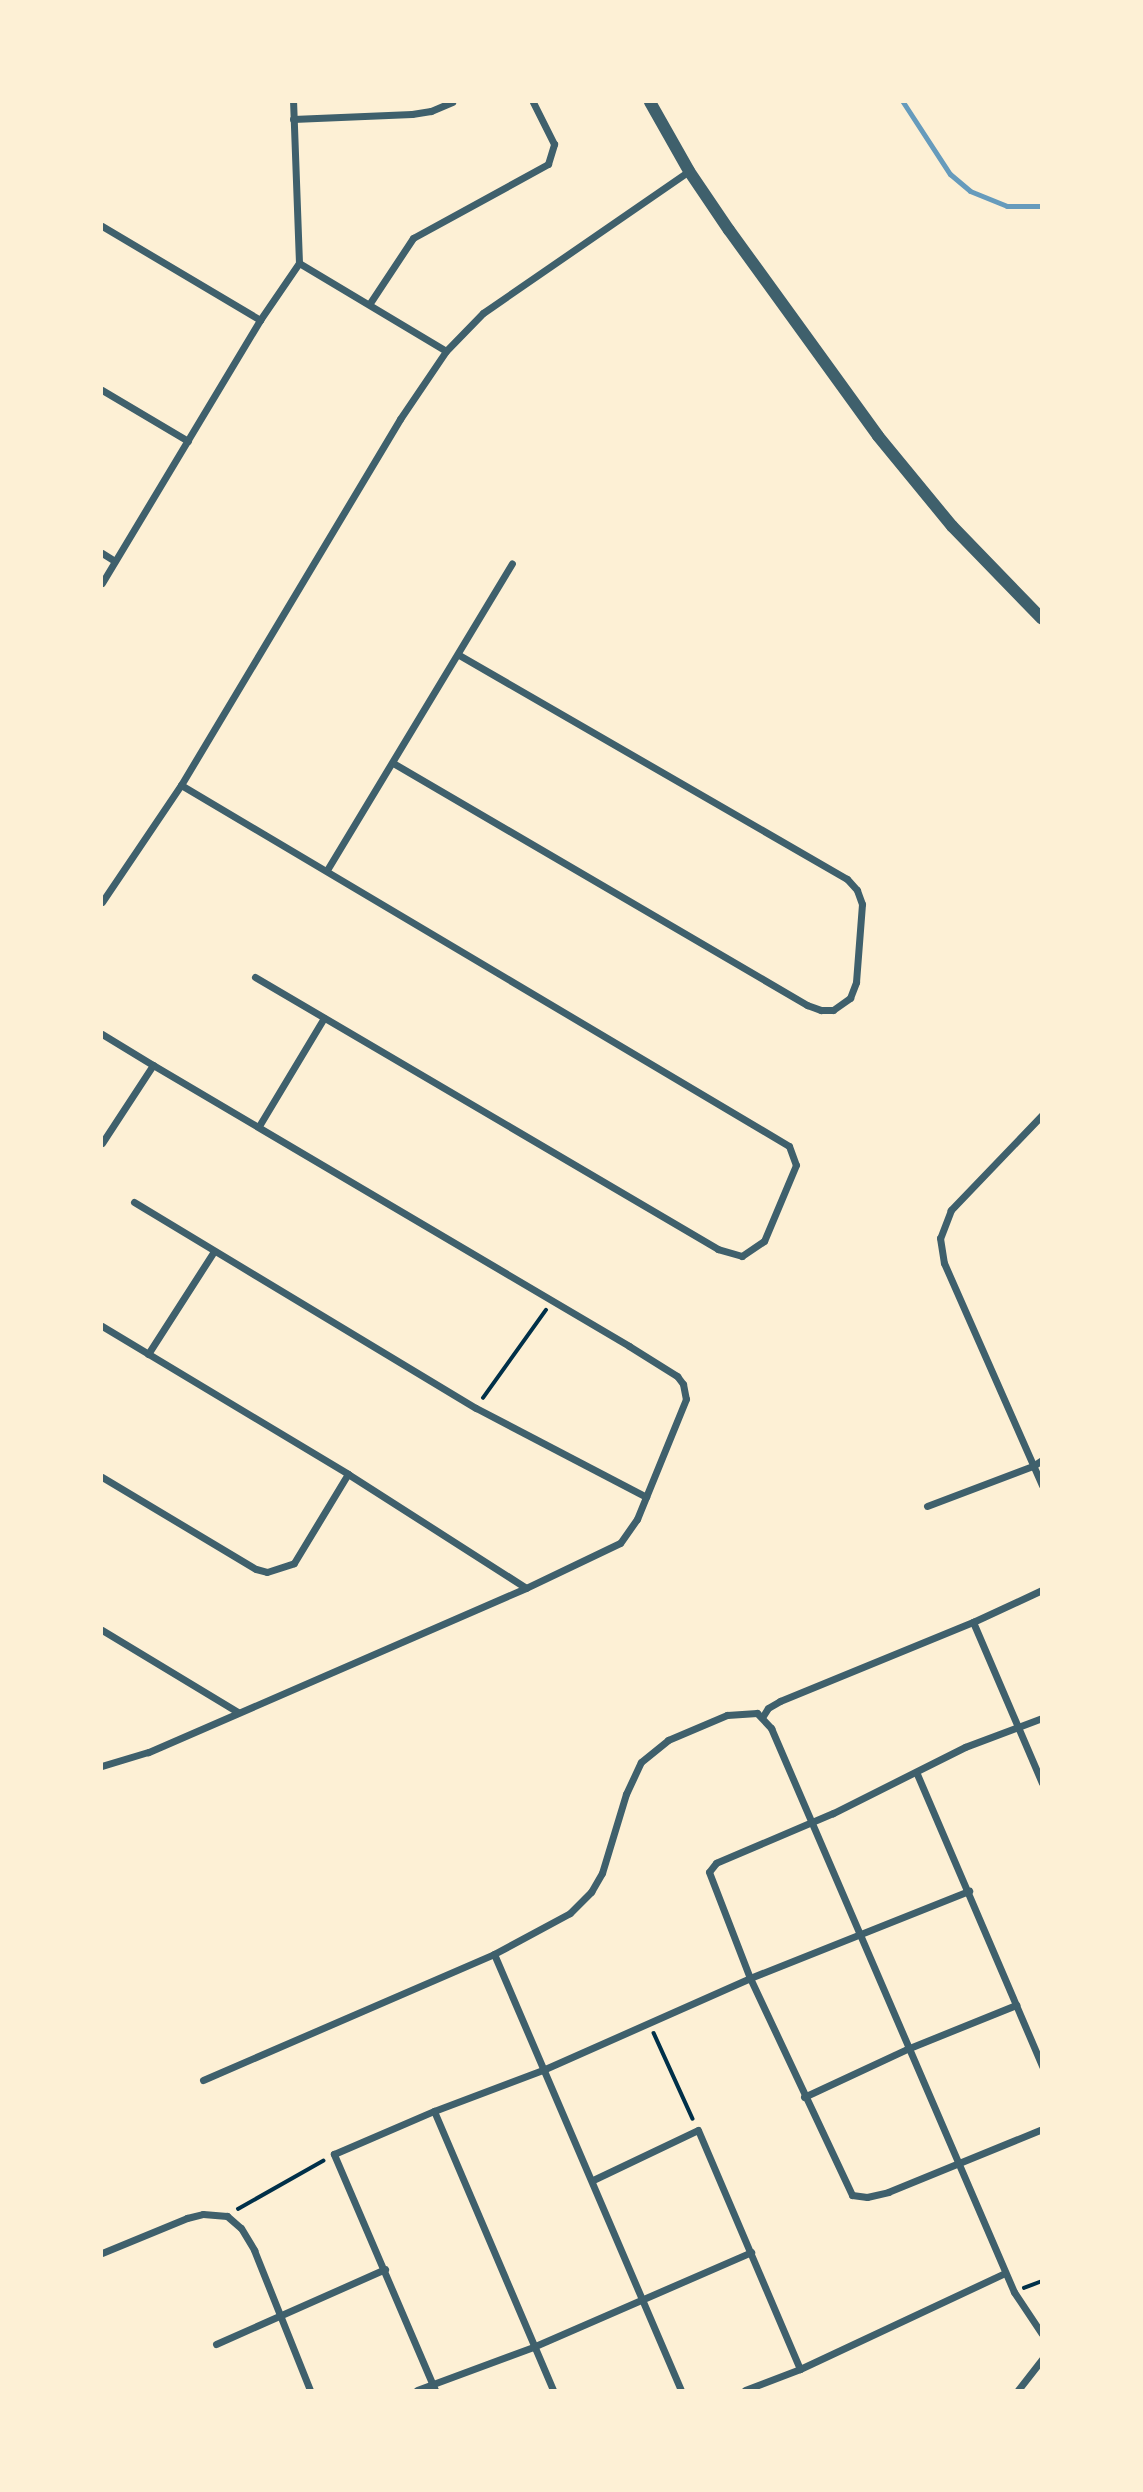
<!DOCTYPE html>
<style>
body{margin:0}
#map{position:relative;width:1143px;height:2492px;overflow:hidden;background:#fdf0d5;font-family:"Roboto Serif",serif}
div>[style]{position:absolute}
.stream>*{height:5px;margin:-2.5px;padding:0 2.5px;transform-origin:2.5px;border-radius:2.5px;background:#669bbc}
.path>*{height:3.5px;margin:-1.75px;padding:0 1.75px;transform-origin:1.75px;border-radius:1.75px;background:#003049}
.minor>*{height:7px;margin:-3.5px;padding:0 3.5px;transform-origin:3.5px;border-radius:3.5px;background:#3f606c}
.tertiary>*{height:12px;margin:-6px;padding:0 6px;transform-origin:6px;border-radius:6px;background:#3f606c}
span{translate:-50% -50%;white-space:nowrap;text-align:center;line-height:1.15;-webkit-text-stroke:5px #fdf0d5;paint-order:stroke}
.frame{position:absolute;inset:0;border:103px solid #fdf0d5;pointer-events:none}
</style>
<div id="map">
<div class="stream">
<div style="left:903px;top:102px;width:86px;rotate:56.9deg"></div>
<div style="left:950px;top:174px;width:26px;rotate:40deg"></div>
<div style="left:970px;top:191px;width:40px;rotate:22deg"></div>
<div style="left:1007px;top:206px;width:35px"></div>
</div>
<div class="path">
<div style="left:483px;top:1398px;width:108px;rotate:-54.4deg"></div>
<div style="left:654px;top:2033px;width:94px;rotate:65.6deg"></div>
<div style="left:238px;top:2209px;width:98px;rotate:-29.5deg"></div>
<div style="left:1024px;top:2288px;width:19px;rotate:-21deg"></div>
</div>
<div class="minor">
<div style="left:293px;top:119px;width:119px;rotate:-2.4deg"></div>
<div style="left:412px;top:114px;width:19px;rotate:-9deg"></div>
<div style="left:431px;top:111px;width:23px;rotate:-23deg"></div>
<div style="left:102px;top:226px;width:184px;rotate:30.7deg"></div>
<div style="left:299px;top:263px;width:171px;rotate:30.9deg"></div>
<div style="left:370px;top:303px;width:78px;rotate:-56.5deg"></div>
<div style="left:413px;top:238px;width:154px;rotate:-28.7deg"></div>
<div style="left:548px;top:164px;width:21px;rotate:-73deg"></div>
<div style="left:554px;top:144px;width:47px;rotate:-116.6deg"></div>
<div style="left:102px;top:390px;width:100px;rotate:30.7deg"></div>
<div style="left:102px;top:553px;width:15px;rotate:32deg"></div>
<div style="left:102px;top:583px;width:307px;rotate:-59deg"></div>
<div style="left:260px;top:320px;width:69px;rotate:-55.6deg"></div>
<div style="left:299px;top:263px;width:161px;rotate:-92.1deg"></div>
<div style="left:393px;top:763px;width:480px;rotate:30.3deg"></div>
<div style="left:807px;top:1005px;width:15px;rotate:20deg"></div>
<div style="left:821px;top:1010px;width:12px"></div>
<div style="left:833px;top:1010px;width:21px;rotate:-35deg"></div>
<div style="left:850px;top:998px;width:17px;rotate:-69deg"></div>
<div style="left:856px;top:982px;width:78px;rotate:-85.6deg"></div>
<div style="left:862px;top:904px;width:15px;rotate:-110deg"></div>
<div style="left:857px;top:890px;width:15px;rotate:-132deg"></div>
<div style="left:847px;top:879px;width:449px;rotate:-150deg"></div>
<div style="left:181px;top:785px;width:707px;rotate:30.7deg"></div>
<div style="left:789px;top:1146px;width:20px;rotate:70deg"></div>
<div style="left:796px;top:1165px;width:82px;rotate:112.8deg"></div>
<div style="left:764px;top:1241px;width:27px;rotate:146deg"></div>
<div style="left:742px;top:1256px;width:25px;rotate:-164deg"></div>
<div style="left:718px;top:1249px;width:537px;rotate:-149.57deg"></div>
<div style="left:327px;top:870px;width:358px;rotate:-58.9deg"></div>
<div style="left:102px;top:902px;width:141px;rotate:-56deg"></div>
<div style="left:181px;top:785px;width:427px;rotate:-59.1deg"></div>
<div style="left:400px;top:419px;width:82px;rotate:-55.9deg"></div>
<div style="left:446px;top:351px;width:53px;rotate:-45.8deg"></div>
<div style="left:483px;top:313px;width:250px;rotate:-34.6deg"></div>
<div style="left:102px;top:1034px;width:60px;rotate:31.3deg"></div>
<div style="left:1042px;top:1115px;width:132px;rotate:133.8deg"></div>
<div style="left:951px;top:1210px;width:30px;rotate:111deg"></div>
<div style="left:940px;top:1238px;width:25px;rotate:81deg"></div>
<div style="left:944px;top:1263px;width:243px;rotate:66.2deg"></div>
<div style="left:259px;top:1126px;width:126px;rotate:-59deg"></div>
<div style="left:102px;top:1143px;width:93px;rotate:-56.8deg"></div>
<div style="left:153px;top:1065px;width:553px;rotate:30.55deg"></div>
<div style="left:629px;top:1346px;width:57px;rotate:32deg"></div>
<div style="left:677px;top:1376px;width:10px;rotate:53deg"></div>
<div style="left:683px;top:1384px;width:15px;rotate:79deg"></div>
<div style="left:686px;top:1399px;width:130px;rotate:112.2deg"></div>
<div style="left:637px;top:1519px;width:29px;rotate:125deg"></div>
<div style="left:620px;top:1543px;width:104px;rotate:154.4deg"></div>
<div style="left:526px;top:1588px;width:412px;rotate:156.5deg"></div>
<div style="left:148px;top:1752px;width:48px;rotate:163.1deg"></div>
<div style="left:134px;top:1202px;width:399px;rotate:31.1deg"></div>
<div style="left:476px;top:1408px;width:192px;rotate:27.6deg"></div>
<div style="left:102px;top:1326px;width:287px;rotate:31deg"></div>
<div style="left:348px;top:1474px;width:211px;rotate:32.6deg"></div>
<div style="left:148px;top:1354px;width:122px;rotate:-57.3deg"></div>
<div style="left:102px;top:1477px;width:179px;rotate:30.9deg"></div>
<div style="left:256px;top:1569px;width:11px;rotate:15deg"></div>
<div style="left:267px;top:1572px;width:28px;rotate:-18deg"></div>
<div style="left:294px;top:1563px;width:104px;rotate:-58.8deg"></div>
<div style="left:927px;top:1506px;width:113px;rotate:-20.7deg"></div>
<div style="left:1033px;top:1466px;width:11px;rotate:-34deg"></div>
<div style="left:973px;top:1622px;width:175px;rotate:66.8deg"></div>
<div style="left:102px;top:1630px;width:159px;rotate:31.1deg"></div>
<div style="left:763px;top:1716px;width:9px;rotate:-58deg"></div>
<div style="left:768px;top:1708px;width:14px;rotate:-30deg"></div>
<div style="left:780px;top:1701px;width:209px;rotate:-22.3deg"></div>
<div style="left:973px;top:1622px;width:76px;rotate:-24.9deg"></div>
<div style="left:1042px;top:1718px;width:82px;rotate:159.4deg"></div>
<div style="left:965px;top:1747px;width:148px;rotate:153.4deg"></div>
<div style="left:833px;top:1813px;width:127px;rotate:156.9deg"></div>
<div style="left:716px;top:1863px;width:11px;rotate:128deg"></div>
<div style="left:709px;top:1872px;width:114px;rotate:68.9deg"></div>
<div style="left:750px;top:1978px;width:240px;rotate:64.8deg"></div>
<div style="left:852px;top:2195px;width:15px;rotate:8deg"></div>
<div style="left:867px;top:2197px;width:22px;rotate:-13deg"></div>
<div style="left:888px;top:2192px;width:166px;rotate:-22.2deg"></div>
<div style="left:917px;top:1774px;width:318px;rotate:66.8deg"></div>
<div style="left:494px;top:1954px;width:474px;rotate:66.8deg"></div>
<div style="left:203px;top:2080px;width:317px;rotate:-23.4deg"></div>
<div style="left:494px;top:1954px;width:86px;rotate:-28.3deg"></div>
<div style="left:570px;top:1913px;width:30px;rotate:-45deg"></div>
<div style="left:591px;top:1892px;width:22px;rotate:-60deg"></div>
<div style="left:602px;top:1873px;width:83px;rotate:-73.1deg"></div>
<div style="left:626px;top:1794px;width:35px;rotate:-65deg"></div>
<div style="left:641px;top:1762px;width:35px;rotate:-39deg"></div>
<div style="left:668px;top:1740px;width:64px;rotate:-23deg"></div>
<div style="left:727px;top:1715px;width:30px;rotate:-4deg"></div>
<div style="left:757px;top:1713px;width:21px;rotate:47deg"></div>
<div style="left:771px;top:1728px;width:614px;rotate:66.69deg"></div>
<div style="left:1014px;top:2292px;width:50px;rotate:56.3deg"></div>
<div style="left:804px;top:2097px;width:114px;rotate:-25deg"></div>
<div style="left:907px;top:2049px;width:118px;rotate:-22deg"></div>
<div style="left:434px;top:2111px;width:303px;rotate:66.9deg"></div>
<div style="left:593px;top:2180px;width:116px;rotate:-25.5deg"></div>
<div style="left:698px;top:2130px;width:260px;rotate:66.9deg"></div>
<div style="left:102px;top:2253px;width:92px;rotate:-22.4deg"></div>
<div style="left:187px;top:2218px;width:16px;rotate:-14deg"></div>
<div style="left:203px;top:2214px;width:24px;rotate:5deg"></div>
<div style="left:227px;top:2216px;width:18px;rotate:41deg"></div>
<div style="left:241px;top:2228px;width:26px;rotate:59deg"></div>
<div style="left:254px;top:2250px;width:151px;rotate:68.2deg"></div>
<div style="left:216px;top:2344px;width:185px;rotate:-23.9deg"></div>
<div style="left:417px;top:2390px;width:124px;rotate:-20.3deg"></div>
<div style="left:533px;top:2347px;width:238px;rotate:-23.5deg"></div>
<div style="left:435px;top:2390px;width:257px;rotate:-113.2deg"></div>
<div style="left:334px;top:2154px;width:109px;rotate:-23.3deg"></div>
<div style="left:434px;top:2111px;width:119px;rotate:-20.7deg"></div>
<div style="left:545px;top:2069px;width:224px;rotate:-23.9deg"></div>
<div style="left:750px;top:1978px;width:236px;rotate:-21.7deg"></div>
<div style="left:745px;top:2390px;width:59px;rotate:-20.9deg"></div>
<div style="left:800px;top:2369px;width:226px;rotate:-25.1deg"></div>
<div style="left:1018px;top:2390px;width:39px;rotate:-52deg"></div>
</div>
<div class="tertiary">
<div style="left:650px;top:102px;width:79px;rotate:60.5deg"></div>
<div style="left:689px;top:171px;width:71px;rotate:55.9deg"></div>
<div style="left:729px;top:230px;width:254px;rotate:54.1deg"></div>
<div style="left:878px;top:436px;width:117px;rotate:50.6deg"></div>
<div style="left:952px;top:526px;width:129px;rotate:45.9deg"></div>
</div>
<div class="frame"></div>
</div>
